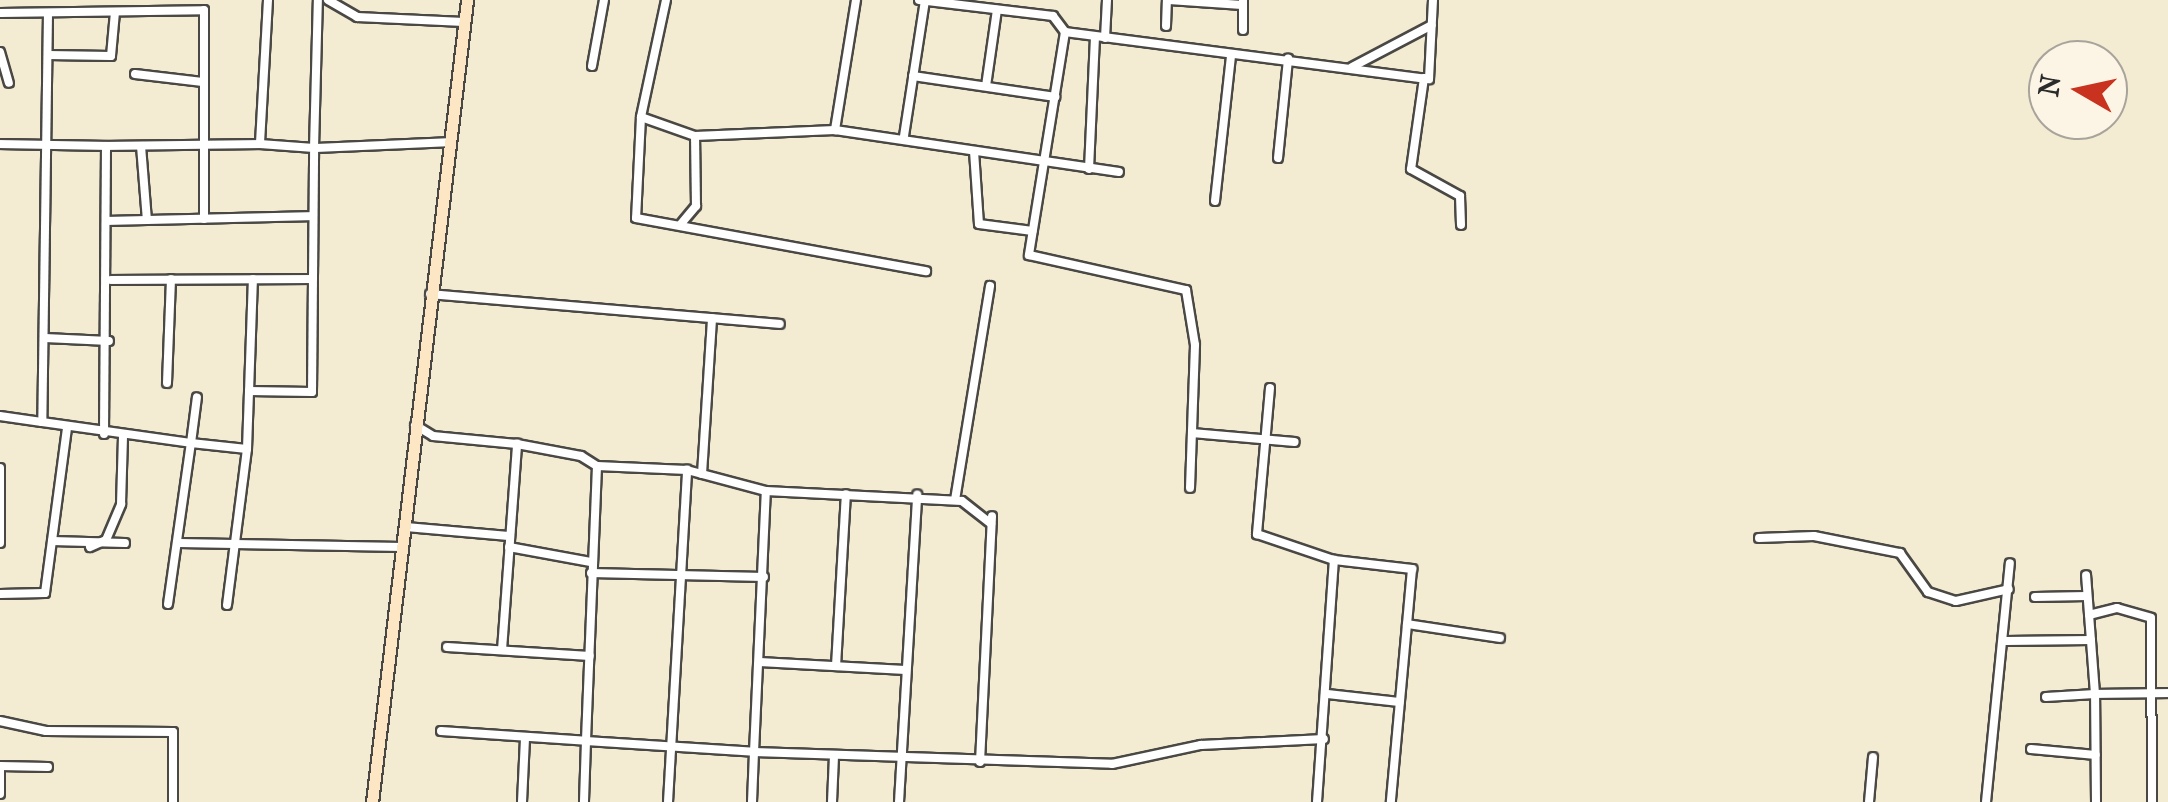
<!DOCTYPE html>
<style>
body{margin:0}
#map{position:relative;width:2168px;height:802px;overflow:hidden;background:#f3ecd3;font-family:"IM FELL French Canon",serif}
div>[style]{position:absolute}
.roads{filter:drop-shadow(2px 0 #494844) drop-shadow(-2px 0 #494844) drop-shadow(0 2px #494844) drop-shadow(0 -2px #494844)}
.street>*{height:8px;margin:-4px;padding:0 4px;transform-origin:4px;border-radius:4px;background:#fff}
.secondary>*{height:11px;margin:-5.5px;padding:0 5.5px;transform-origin:5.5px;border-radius:5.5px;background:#fce6c4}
span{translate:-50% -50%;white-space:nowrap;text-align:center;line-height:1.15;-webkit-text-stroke:8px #fcf5e5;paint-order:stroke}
.north{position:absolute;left:2028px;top:40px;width:100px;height:100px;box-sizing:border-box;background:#fcf5e5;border:2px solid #a8a49b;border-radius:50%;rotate:279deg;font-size:28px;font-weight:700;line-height:40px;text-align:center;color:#2b2b2b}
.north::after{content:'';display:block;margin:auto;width:35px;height:45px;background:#c8321e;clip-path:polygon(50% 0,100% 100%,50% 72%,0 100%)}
</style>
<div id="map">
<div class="roads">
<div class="street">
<div style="left:268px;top:0;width:144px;rotate:93.2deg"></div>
<div style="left:260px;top:144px;width:54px;rotate:4.2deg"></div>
<div style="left:314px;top:148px;width:148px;rotate:-88.5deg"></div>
<div style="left:328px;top:0;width:34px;rotate:30deg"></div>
<div style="left:357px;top:17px;width:107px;rotate:2.7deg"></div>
<div style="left:666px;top:0;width:120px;rotate:102.1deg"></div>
<div style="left:641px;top:117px;width:101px;rotate:92.8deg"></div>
<div style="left:636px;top:218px;width:295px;rotate:10.4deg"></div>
<div style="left:856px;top:0;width:132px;rotate:99.2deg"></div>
<div style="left:835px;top:130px;width:287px;rotate:8.4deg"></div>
<div style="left:919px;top:0;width:135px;rotate:6.8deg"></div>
<div style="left:1053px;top:16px;width:20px;rotate:53deg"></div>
<div style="left:1065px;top:32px;width:226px;rotate:99.2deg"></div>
<div style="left:1029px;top:255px;width:161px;rotate:12.6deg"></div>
<div style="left:1186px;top:290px;width:56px;rotate:80.7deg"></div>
<div style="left:1195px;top:345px;width:143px;rotate:92deg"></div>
<div style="left:1169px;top:0;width:73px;rotate:3.9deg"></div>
<div style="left:0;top:13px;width:204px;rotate:-0.8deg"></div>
<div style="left:204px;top:10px;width:209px;rotate:90deg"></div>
<div style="left:48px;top:13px;width:409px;rotate:90.8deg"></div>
<div style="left:42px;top:422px;width:150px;rotate:8deg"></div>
<div style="left:191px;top:443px;width:46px;rotate:-82.6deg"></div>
<div style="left:1166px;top:26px;width:26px;rotate:-88deg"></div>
<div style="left:1243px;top:30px;width:30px;rotate:-90deg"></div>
<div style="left:1065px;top:32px;width:367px;rotate:7.4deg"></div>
<div style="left:1429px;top:79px;width:79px;rotate:-87.1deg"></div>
<div style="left:1105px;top:38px;width:38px;rotate:-87deg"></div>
<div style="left:0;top:52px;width:32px;rotate:74deg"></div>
<div style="left:48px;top:55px;width:63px;rotate:0.9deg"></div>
<div style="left:111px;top:56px;width:44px;rotate:-84.8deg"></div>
<div style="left:592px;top:66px;width:67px;rotate:-79.7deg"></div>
<div style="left:1352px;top:67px;width:90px;rotate:-27.7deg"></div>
<div style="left:135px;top:74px;width:68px;rotate:6.7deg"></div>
<div style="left:913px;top:76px;width:144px;rotate:8.4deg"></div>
<div style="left:1424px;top:78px;width:92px;rotate:98.1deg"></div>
<div style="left:1411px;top:169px;width:56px;rotate:28.9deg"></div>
<div style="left:1460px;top:196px;width:29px;rotate:88deg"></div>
<div style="left:986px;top:86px;width:77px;rotate:-81.8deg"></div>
<div style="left:641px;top:117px;width:57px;rotate:19.4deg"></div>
<div style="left:695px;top:136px;width:140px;rotate:-2.5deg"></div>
<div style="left:904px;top:136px;width:138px;rotate:-81.2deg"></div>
<div style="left:0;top:144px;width:106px;rotate:1.1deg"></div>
<div style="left:141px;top:146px;width:74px;rotate:85.4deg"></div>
<div style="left:974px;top:151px;width:73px;rotate:86.1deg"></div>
<div style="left:979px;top:224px;width:54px;rotate:7.4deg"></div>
<div style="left:1278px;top:158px;width:100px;rotate:-84.2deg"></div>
<div style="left:1089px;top:169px;width:132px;rotate:-87.4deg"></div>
<div style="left:1215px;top:201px;width:146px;rotate:-83.7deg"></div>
<div style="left:109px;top:221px;width:204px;rotate:-1.4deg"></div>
<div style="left:680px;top:225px;width:25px;rotate:-50deg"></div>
<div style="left:696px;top:206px;width:70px;rotate:-90.8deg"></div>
<div style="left:111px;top:280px;width:200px;rotate:-0.3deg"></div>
<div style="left:430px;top:294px;width:351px;rotate:4.9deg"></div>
<div style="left:45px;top:338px;width:64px;rotate:2.7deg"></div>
<div style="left:167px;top:383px;width:104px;rotate:-87.8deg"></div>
<div style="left:1270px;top:388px;width:147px;rotate:95.1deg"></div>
<div style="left:1257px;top:534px;width:81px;rotate:18.7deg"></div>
<div style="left:1334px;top:560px;width:79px;rotate:6.6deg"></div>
<div style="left:1412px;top:569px;width:234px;rotate:95.2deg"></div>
<div style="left:249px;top:391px;width:63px;rotate:0.9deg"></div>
<div style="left:312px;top:392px;width:244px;rotate:-89.5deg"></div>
<div style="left:314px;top:148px;width:135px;rotate:-2.5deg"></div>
<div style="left:0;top:416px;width:42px;rotate:8.1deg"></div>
<div style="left:415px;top:425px;width:21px;rotate:31deg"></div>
<div style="left:433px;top:436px;width:84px;rotate:5.4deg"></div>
<div style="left:1192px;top:433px;width:103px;rotate:5deg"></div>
<div style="left:104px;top:434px;width:288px;rotate:-89.6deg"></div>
<div style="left:106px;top:146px;width:154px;rotate:-0.7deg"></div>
<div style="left:597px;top:466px;width:90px;rotate:2.5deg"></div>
<div style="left:687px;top:470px;width:82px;rotate:14.9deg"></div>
<div style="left:766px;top:491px;width:196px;rotate:2.9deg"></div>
<div style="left:962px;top:501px;width:37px;rotate:38deg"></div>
<div style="left:0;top:468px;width:75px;rotate:90deg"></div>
<div style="left:702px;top:474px;width:156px;rotate:-86.3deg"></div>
<div style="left:955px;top:500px;width:217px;rotate:-80.7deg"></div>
<div style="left:406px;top:527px;width:103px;rotate:5deg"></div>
<div style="left:1759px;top:538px;width:55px;rotate:-2.1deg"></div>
<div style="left:1814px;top:536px;width:88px;rotate:11.2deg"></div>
<div style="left:1900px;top:553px;width:48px;rotate:54.3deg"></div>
<div style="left:1928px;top:592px;width:29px;rotate:18deg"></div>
<div style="left:1956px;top:601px;width:54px;rotate:-12.8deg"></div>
<div style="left:52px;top:541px;width:73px;rotate:1.6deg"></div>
<div style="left:179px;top:543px;width:223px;rotate:1deg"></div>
<div style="left:90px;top:547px;width:17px;rotate:-24deg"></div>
<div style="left:106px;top:540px;width:39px;rotate:-67deg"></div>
<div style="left:121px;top:504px;width:69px;rotate:-88.3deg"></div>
<div style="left:509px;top:547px;width:83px;rotate:10.4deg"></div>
<div style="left:591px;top:573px;width:173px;rotate:1.3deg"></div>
<div style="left:0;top:594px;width:45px;rotate:-1.3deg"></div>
<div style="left:45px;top:593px;width:166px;rotate:-82.4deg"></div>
<div style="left:2035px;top:597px;width:52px;rotate:-1.1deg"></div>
<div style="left:168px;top:604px;width:163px;rotate:-81.9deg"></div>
<div style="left:191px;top:443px;width:56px;rotate:6.1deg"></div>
<div style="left:227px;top:605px;width:157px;rotate:-82.7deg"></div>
<div style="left:247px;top:449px;width:170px;rotate:-88deg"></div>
<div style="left:2089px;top:615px;width:29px;rotate:-14deg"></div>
<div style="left:2117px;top:608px;width:35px;rotate:16deg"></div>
<div style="left:2151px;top:618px;width:184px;rotate:89.7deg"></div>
<div style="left:1407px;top:624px;width:94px;rotate:8.6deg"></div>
<div style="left:2006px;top:641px;width:85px;rotate:-0.7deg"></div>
<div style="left:447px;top:647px;width:143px;rotate:3.6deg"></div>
<div style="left:502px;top:650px;width:207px;rotate:-85.8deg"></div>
<div style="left:517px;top:444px;width:65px;rotate:10.6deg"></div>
<div style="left:581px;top:456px;width:19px;rotate:32deg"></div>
<div style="left:597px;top:466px;width:275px;rotate:92.3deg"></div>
<div style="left:586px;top:741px;width:168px;rotate:3.7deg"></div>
<div style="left:754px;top:752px;width:261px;rotate:-87.4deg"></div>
<div style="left:759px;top:662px;width:147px;rotate:3.1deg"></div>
<div style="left:836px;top:666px;width:172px;rotate:-86.7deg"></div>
<div style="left:1327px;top:694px;width:73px;rotate:6.3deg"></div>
<div style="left:2046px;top:697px;width:49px;rotate:-3.5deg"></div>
<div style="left:2095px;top:694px;width:119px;rotate:-94.3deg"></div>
<div style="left:0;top:721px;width:47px;rotate:12.3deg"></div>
<div style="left:46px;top:731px;width:127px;rotate:0.5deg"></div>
<div style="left:173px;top:732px;width:70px;rotate:90deg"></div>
<div style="left:441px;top:731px;width:145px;rotate:3.9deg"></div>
<div style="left:586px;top:741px;width:61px;rotate:91.9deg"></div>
<div style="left:2031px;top:749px;width:65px;rotate:5.3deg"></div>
<div style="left:980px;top:762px;width:246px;rotate:-87.2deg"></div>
<div style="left:0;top:766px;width:48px;rotate:1.2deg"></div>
<div style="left:0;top:768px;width:26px;rotate:90deg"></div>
<div style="left:522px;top:802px;width:64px;rotate:-87.3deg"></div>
<div style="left:668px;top:802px;width:333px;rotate:-86.7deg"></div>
<div style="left:752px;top:802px;width:50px;rotate:-87.7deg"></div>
<div style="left:754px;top:752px;width:358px;rotate:1.9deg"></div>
<div style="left:1112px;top:764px;width:91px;rotate:-12.1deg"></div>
<div style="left:1201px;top:745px;width:123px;rotate:-2.8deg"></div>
<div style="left:832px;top:802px;width:46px;rotate:-87.5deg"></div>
<div style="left:899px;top:802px;width:308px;rotate:-86.6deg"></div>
<div style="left:1317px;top:802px;width:243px;rotate:-86deg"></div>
<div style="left:1869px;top:802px;width:45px;rotate:-84.9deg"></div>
<div style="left:1986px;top:802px;width:240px;rotate:-84.3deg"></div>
<div style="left:2096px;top:802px;width:108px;rotate:-90.5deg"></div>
<div style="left:2095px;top:694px;width:73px;rotate:-0.8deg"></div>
</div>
<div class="secondary">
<div style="left:372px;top:802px;width:808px;rotate:-83.24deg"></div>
</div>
</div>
<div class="north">N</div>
</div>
